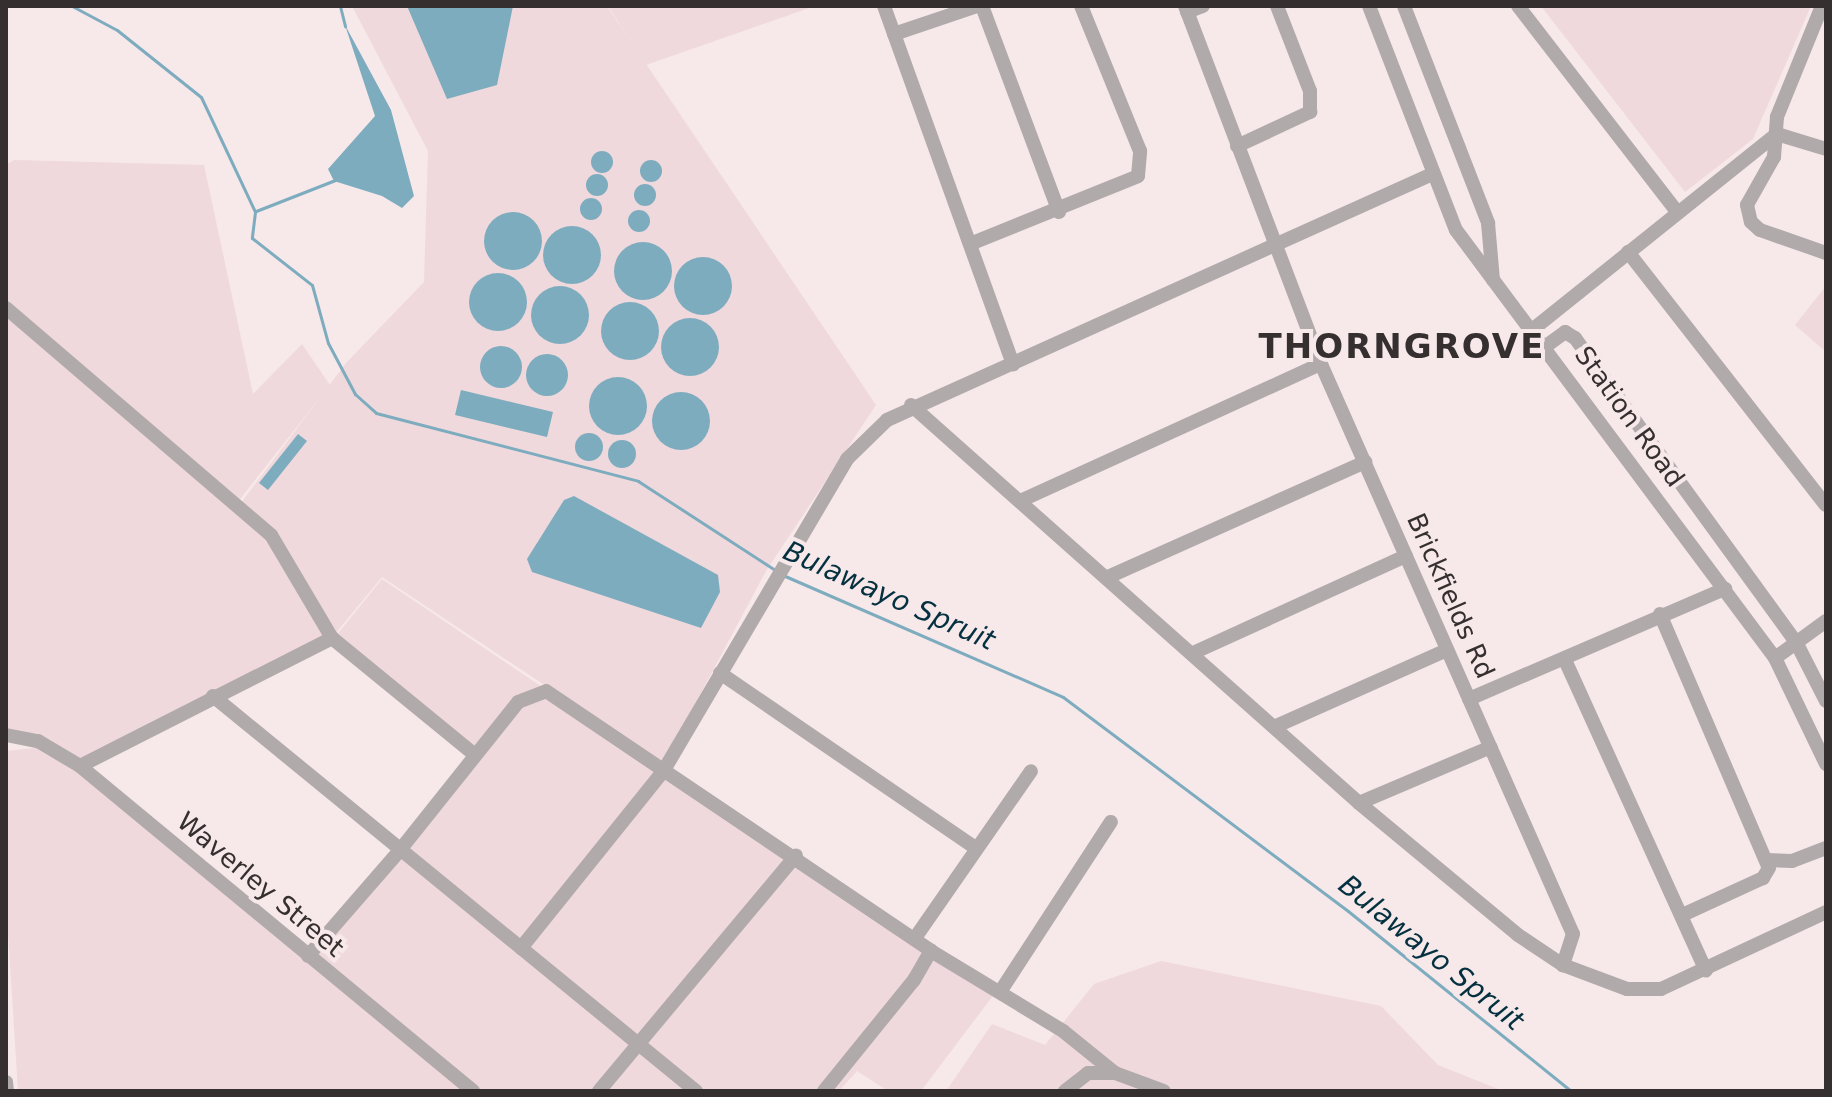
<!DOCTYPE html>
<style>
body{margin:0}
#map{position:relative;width:1832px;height:1097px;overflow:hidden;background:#f7e8ea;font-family:"DejaVu Sans",sans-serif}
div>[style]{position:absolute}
.built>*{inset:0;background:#efd9dc}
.water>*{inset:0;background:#7eacbf}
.round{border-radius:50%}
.stream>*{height:3px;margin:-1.5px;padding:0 1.5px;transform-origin:1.5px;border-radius:1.5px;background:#7eacbf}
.minor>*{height:14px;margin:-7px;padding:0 7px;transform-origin:7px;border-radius:7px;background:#b1aaab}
span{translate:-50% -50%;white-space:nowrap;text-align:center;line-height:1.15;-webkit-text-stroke:8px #f7e8ea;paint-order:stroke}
.street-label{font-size:26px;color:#352f30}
.water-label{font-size:28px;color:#04303f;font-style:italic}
.district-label{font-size:34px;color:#352f30;font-weight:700;letter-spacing:2px}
.frame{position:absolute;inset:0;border:8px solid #352f30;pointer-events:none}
</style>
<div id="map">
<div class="built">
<div style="clip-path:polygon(352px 6px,607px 6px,876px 405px,766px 571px,663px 764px,382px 577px,335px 634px,241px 503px,346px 363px,424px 282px,428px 151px)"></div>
<div style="clip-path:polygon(608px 6px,815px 6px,646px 65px)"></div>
<div style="clip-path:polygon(1541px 6px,1811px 6px,1753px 139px,1685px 192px)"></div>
<div style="clip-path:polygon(14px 160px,204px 165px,253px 394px,302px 344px,330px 385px,233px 508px,276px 547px,329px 637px,81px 761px,49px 739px,6px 730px,6px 165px)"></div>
<div style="clip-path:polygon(1826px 286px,1826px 352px,1795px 325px)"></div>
<div style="clip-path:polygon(382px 579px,995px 993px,921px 1091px,888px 1091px,857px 1071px,839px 1091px,18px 1091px,6px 900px,6px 751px,45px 747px,307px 958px,476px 755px,335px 637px)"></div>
<div style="clip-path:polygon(1161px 961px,1381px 1006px,1438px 1065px,1503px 1091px,946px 1091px,992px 1024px,1045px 1045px,1094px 984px)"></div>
</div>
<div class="water">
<div style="clip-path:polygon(407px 6px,513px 6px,497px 85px,447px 99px)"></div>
<div style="clip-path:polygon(345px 25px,391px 110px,414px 196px,402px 208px,382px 196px,334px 181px,328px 169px,375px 116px)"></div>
<div class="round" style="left:591px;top:151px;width:22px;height:22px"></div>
<div class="round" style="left:640px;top:160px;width:22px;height:22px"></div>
<div class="round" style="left:586px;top:174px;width:22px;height:22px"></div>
<div class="round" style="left:634px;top:184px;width:22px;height:22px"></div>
<div class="round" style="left:580px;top:198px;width:22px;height:22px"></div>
<div class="round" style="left:628px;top:210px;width:22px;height:22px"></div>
<div class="round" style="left:484px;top:212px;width:58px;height:58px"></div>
<div class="round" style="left:543px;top:226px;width:58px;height:58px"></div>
<div class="round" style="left:614px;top:242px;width:58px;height:58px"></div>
<div class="round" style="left:674px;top:257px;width:58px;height:58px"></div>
<div class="round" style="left:469px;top:273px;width:58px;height:58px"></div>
<div class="round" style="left:531px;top:286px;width:58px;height:58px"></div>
<div class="round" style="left:601px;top:302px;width:58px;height:58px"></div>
<div class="round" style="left:661px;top:318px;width:58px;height:58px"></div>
<div class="round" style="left:480px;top:346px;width:42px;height:42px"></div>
<div class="round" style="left:526px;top:354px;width:42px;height:42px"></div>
<div class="round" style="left:589px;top:377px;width:58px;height:58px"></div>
<div style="clip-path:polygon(461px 390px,553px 412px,547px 437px,455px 415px)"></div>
<div class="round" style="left:652px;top:392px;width:58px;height:58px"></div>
<div class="round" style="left:575px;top:433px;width:28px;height:28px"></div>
<div style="clip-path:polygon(298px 434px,307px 441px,268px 490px,259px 483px)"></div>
<div class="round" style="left:608px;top:440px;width:28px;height:28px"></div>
<div style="clip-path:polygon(574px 496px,718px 575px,720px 592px,701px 628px,532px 572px,527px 559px,564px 500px)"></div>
</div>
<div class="stream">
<div style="left:72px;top:6px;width:51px;rotate:28.1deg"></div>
<div style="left:117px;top:30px;width:107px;rotate:38.6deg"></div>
<div style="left:201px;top:97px;width:127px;rotate:64.8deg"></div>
<div style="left:255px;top:212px;width:26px;rotate:97deg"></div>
<div style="left:252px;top:238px;width:76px;rotate:38.1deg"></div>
<div style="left:312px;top:285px;width:60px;rotate:74.6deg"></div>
<div style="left:328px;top:343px;width:58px;rotate:62.1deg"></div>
<div style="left:355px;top:394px;width:28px;rotate:42deg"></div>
<div style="left:376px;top:413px;width:271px;rotate:14.5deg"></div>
<div style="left:638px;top:481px;width:163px;rotate:33deg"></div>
<div style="left:340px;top:6px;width:21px;rotate:76deg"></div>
<div style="left:256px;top:211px;width:85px;rotate:-21.4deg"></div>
<div style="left:785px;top:576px;width:303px;rotate:23.5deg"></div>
<div style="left:1063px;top:697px;width:356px;rotate:36.9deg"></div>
<div style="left:1348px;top:911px;width:287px;rotate:38.9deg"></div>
</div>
<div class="minor">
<div style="left:884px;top:6px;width:381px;rotate:70.2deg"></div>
<div style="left:982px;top:6px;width:220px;rotate:69.5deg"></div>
<div style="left:1185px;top:6px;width:383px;rotate:69.2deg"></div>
<div style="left:1321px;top:364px;width:623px;rotate:66.15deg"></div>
<div style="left:1573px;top:934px;width:33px;rotate:108deg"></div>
<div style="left:1369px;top:6px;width:240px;rotate:68.8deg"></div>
<div style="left:1456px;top:230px;width:534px;rotate:53.3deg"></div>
<div style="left:1775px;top:658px;width:118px;rotate:64.3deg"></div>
<div style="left:1404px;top:6px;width:233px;rotate:68.8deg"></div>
<div style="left:1488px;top:223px;width:57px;rotate:85deg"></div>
<div style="left:1518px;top:6px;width:260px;rotate:52.3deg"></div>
<div style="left:1822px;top:6px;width:120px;rotate:112.1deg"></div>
<div style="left:1777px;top:117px;width:40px;rotate:94.3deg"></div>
<div style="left:1774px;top:157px;width:55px;rotate:119.4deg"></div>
<div style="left:1747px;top:205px;width:17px;rotate:77deg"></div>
<div style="left:1751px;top:222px;width:12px;rotate:42deg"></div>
<div style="left:1760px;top:230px;width:70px;rotate:19.2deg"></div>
<div style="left:1187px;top:12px;width:17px;rotate:-21deg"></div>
<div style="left:894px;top:34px;width:88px;rotate:-18.6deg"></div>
<div style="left:1237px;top:146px;width:81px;rotate:-25deg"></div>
<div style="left:1310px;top:112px;width:21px;rotate:-90deg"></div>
<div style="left:1310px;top:91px;width:91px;rotate:-111.2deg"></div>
<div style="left:970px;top:244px;width:181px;rotate:-22deg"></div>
<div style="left:1138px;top:176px;width:25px;rotate:-85deg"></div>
<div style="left:1140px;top:151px;width:157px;rotate:-112.1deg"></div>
<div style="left:1628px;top:252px;width:321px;rotate:52deg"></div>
<div style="left:6px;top:308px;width:349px;rotate:40.6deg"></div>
<div style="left:271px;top:535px;width:120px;rotate:59.4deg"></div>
<div style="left:332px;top:638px;width:185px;rotate:39.3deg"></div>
<div style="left:1532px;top:330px;width:314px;rotate:-38.7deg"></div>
<div style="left:1777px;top:134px;width:51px;rotate:17deg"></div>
<div style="left:1546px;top:346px;width:24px;rotate:-36deg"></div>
<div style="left:1565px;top:332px;width:12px;rotate:31deg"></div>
<div style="left:1575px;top:338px;width:378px;rotate:54deg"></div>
<div style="left:1797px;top:644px;width:64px;rotate:63deg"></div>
<div style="left:911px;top:405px;width:599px;rotate:41.62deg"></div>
<div style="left:1359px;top:803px;width:207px;rotate:39.7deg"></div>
<div style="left:1518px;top:935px;width:54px;rotate:33.7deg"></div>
<div style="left:1563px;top:965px;width:68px;rotate:20.6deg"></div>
<div style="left:1627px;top:989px;width:34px"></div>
<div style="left:1661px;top:989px;width:182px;rotate:-25deg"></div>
<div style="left:1020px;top:501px;width:331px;rotate:-24.5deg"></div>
<div style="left:1108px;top:577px;width:282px;rotate:-24.1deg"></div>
<div style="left:1660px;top:614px;width:276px;rotate:66.8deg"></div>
<div style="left:1769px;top:868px;width:12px;rotate:121deg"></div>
<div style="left:1763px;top:878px;width:89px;rotate:155.4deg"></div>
<div style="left:1193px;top:653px;width:234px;rotate:-24.5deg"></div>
<div style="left:1775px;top:658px;width:63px;rotate:-36deg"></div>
<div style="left:1565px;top:660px;width:341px;rotate:65.6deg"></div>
<div style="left:720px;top:673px;width:308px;rotate:34.4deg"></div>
<div style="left:213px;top:696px;width:624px;rotate:39.28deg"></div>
<div style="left:1469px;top:699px;width:279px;rotate:-23.3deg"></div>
<div style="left:1274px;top:727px;width:189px;rotate:-24deg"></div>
<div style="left:6px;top:735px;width:33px;rotate:11deg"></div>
<div style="left:38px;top:741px;width:49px;rotate:30.8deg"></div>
<div style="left:80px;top:766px;width:510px;rotate:39.59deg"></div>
<div style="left:80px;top:766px;width:283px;rotate:-26.9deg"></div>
<div style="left:1359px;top:803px;width:143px;rotate:-23deg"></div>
<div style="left:1766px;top:860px;width:26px;rotate:2deg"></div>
<div style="left:1792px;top:861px;width:36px;rotate:-21deg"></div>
<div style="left:915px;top:938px;width:203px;rotate:-55.2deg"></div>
<div style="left:521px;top:948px;width:228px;rotate:-51.2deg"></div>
<div style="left:664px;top:770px;width:361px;rotate:-59.5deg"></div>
<div style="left:847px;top:459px;width:56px;rotate:-44.3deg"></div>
<div style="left:887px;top:420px;width:598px;rotate:-24.29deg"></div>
<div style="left:308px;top:956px;width:140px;rotate:-49deg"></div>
<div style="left:400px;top:850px;width:189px;rotate:-51.4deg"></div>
<div style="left:518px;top:702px;width:30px;rotate:-21deg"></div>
<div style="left:546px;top:691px;width:465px;rotate:34deg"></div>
<div style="left:931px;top:951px;width:154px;rotate:31.2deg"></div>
<div style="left:1063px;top:1031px;width:67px;rotate:38.9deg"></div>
<div style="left:1000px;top:992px;width:203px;rotate:-56.9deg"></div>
<div style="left:6px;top:1082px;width:9px;rotate:84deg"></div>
<div style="left:599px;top:1091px;width:307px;rotate:-50.1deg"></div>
<div style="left:824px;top:1091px;width:143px;rotate:-51deg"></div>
<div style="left:914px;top:980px;width:34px;rotate:-60deg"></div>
<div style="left:1065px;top:1091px;width:29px;rotate:-38deg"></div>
<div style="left:1088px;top:1073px;width:27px"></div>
<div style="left:1115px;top:1073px;width:52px;rotate:20.2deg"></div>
</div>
<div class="street-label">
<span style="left:1629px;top:417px;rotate:54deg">Station Road</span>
<span style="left:1450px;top:596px;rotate:66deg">Brickfields Rd</span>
<span style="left:260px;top:885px;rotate:40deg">Waverley Street</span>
</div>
<div class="water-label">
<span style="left:889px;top:596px;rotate:24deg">Bulawayo Spruit</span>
<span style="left:1431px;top:953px;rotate:39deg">Bulawayo Spruit</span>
</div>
<div class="district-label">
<span style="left:1402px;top:347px">THORNGROVE</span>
</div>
<div class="frame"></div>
</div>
